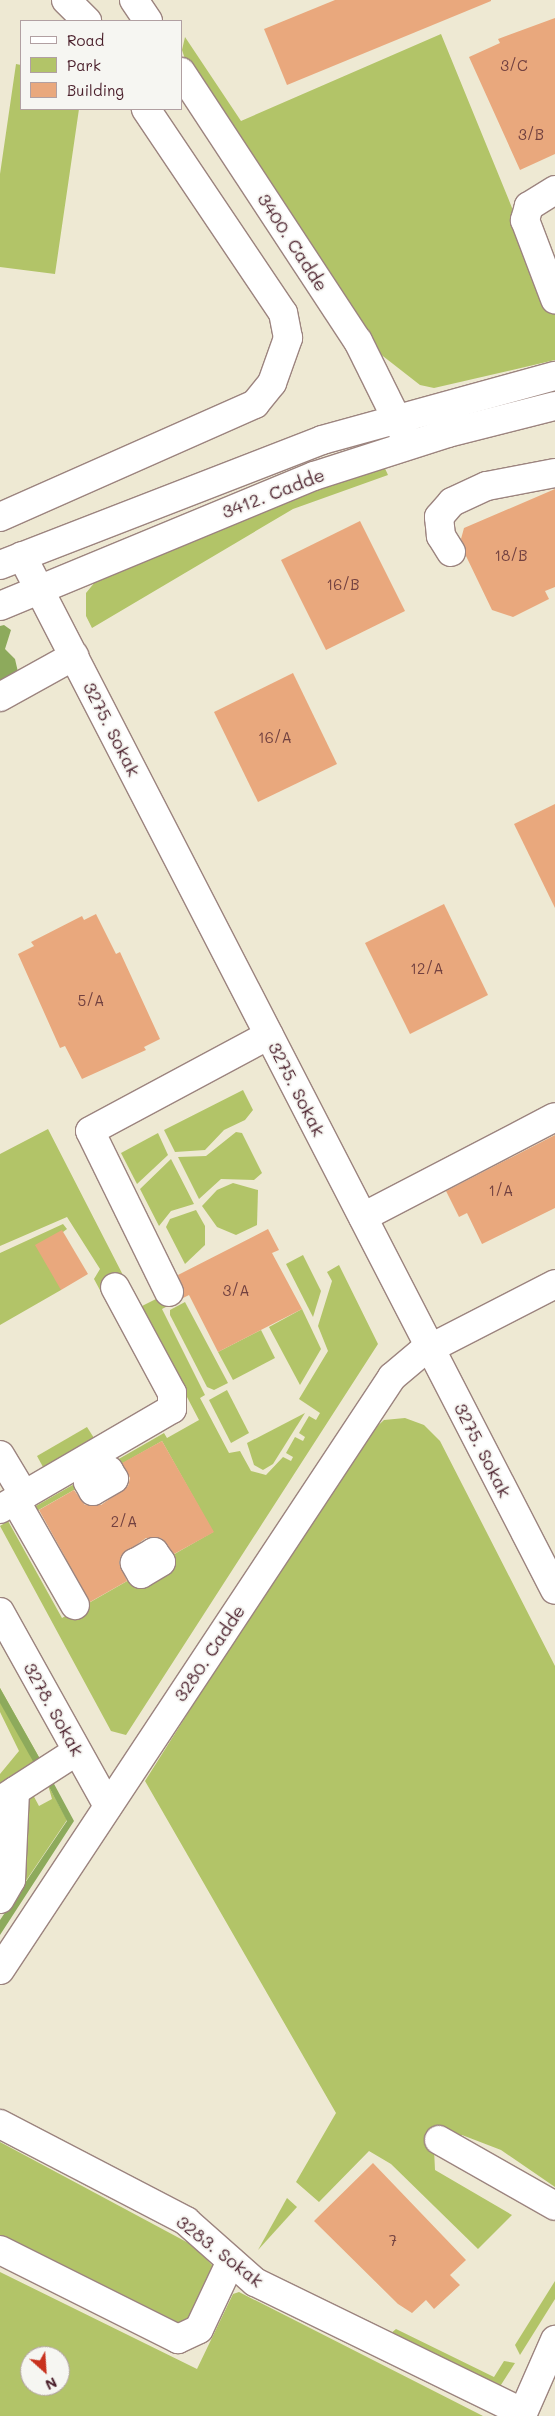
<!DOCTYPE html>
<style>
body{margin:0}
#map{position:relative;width:555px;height:2416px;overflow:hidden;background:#eee9d3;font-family:Mali,sans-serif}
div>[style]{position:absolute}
.green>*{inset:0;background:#b2c468}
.forest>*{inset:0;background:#8daa5c}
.building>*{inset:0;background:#e9a87d}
.roads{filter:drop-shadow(1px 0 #9c847f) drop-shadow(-1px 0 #9c847f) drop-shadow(0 1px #9c847f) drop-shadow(0 -1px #9c847f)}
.minor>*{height:28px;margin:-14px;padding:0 14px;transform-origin:14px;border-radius:14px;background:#fff}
span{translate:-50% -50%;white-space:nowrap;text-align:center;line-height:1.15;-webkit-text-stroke:4px #f6f6f2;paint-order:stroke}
.number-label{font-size:15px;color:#724140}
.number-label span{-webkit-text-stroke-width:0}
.street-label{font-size:18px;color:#4a1f2b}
.legend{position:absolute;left:20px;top:20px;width:162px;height:90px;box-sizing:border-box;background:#f6f6f2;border:1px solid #b1a0a2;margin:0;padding:6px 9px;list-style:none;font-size:15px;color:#4a1f2b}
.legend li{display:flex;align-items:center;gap:10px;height:25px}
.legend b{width:25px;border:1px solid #b1a0a2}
.north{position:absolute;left:20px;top:2346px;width:50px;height:50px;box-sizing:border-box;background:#f6f6f2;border:1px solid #b1a0a2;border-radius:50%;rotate:154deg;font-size:14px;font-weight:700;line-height:20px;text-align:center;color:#4a1f2b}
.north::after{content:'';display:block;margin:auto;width:18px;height:22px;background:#c8321e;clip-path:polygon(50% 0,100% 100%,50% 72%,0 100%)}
</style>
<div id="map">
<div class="green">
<div style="clip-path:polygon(441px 34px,555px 313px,555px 360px,434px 388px,420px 385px,379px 353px,187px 65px,182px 50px,185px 37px,241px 121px)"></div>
<div style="clip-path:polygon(16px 64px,21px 65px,21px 109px,79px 109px,55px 274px,0 267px,0 174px)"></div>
<div style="clip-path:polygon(383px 464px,388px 475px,293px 509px,92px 628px,86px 616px,86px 593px,95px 582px,304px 492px)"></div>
<div style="clip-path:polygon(243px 1090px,253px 1110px,245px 1120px,224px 1130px,205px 1150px,175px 1152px,164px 1130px)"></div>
<div style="clip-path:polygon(48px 1129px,126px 1281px,102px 1294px,94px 1279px,100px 1269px,67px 1217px,0 1246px,0 1154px)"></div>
<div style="clip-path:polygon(236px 1132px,242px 1133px,262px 1173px,254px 1180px,221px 1179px,199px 1199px,178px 1157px,206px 1156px)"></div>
<div style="clip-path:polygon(158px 1133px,168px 1155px,137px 1184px,121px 1153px)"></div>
<div style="clip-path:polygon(171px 1159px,194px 1204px,171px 1211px,159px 1226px,140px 1189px)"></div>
<div style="clip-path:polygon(233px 1183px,258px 1190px,257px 1225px,236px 1235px,217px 1227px,202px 1206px,217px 1190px)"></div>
<div style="clip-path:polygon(196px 1210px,205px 1226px,205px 1245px,185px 1264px,166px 1227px,170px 1219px)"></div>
<div style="clip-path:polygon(63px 1224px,67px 1229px,63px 1232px,61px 1290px,0 1325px,0 1253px)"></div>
<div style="clip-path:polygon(303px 1255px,321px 1291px,313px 1317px,286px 1264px)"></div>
<div style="clip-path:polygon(339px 1265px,378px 1344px,126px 1735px,111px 1731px,0 1526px,8px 1521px,62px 1618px,83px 1606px,29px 1510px,83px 1479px,88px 1482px,35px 1512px,73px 1569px,69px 1571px,87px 1604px,213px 1532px,162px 1441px,109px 1471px,110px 1464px,164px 1433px,167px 1438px,199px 1420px,140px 1307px,178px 1288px,183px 1298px,162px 1309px,205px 1395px,200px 1398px,229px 1453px,240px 1451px,251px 1471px,266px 1475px,283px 1457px,291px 1461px,293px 1457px,286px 1453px,295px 1437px,303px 1441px,305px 1437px,299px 1433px,309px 1416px,316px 1420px,320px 1413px,299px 1399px,328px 1351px,318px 1326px,332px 1281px,327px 1272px)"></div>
<div style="clip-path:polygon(185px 1302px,228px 1383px,214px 1390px,207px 1387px,170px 1315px,170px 1310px)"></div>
<div style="clip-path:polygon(302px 1309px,321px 1349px,300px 1385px,269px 1327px)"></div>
<div style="clip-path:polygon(261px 1330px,275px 1358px,233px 1380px,218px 1352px)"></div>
<div style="clip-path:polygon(227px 1390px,249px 1433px,231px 1443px,209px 1400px)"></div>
<div style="clip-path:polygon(305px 1413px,273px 1464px,263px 1470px,254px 1465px,247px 1443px)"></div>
<div style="clip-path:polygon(405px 1418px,424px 1425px,440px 1441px,555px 1666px,555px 2187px,501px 2150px,462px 2135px,439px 2140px,434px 2149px,435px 2170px,512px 2215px,478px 2249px,391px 2164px,369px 2151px,319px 2202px,296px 2182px,336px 2113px,145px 1781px,358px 1444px,384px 1420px)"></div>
<div style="clip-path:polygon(87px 1427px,94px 1438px,43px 1467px,37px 1456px)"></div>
<div style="clip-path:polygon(0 1688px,40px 1759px,0 1786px,0 1774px,19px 1751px,0 1712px)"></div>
<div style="clip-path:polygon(48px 1785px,67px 1820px,13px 1900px,29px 1800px,32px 1793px,39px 1806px,52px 1799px)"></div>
<div style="clip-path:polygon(0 2142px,194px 2246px,215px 2268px,190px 2322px,183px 2327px,0 2240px)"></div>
<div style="clip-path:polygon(287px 2198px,297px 2207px,258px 2250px)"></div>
<div style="clip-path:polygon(evenodd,0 2272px,197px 2369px,233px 2294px,239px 2292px,483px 2416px,0 2416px,0 2272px,30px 2356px,60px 2356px,60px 2386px,30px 2386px,30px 2356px)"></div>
<div style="clip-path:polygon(555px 2281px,555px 2299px,520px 2355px,515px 2345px)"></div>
<div style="clip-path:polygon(396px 2329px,494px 2377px,504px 2361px,515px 2363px,499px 2388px,390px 2334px)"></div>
</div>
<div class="forest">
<div style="clip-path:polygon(4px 625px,11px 630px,5px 649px,15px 659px,18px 672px,0 681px,0 626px)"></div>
<div style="clip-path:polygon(0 1688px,40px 1759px,34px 1763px,0 1703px)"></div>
<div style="clip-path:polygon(53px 1782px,74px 1821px,0 1935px,0 1920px,67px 1821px,48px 1785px)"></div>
</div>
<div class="building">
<div style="clip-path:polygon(335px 0,491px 0,491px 1px,287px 85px,264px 29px)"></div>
<div style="clip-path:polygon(555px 18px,555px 154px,520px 170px,469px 57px,500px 43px,498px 39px)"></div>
<div style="clip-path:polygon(555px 489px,555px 587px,545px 591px,549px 599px,513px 617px,492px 610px,466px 556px,461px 539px,464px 528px)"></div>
<div style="clip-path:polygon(360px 521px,405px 611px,326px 650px,281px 560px)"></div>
<div style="clip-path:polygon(293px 673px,337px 764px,258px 802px,214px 712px)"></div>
<div style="clip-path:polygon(555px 804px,555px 908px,514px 824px)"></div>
<div style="clip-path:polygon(444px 904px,488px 995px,410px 1034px,365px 943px)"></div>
<div style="clip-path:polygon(96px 914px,116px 954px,120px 952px,160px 1039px,144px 1047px,146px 1050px,82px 1079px,65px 1046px,60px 1048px,18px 954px,34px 946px,31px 942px,82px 916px,84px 920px)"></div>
<div style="clip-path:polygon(555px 1135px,555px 1208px,482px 1244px,467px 1213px,459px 1217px,446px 1191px)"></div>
<div style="clip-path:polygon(268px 1229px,279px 1250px,272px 1253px,302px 1309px,218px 1352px,189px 1295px,183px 1298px,178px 1275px)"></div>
<div style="clip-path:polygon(62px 1230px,88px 1274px,61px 1290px,35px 1245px)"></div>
<div style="clip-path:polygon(162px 1441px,214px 1532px,174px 1554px,161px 1538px,146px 1538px,121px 1556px,119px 1563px,127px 1581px,90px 1602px,39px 1510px,74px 1490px,85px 1505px,101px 1505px,128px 1486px,130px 1478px,122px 1463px)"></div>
<div style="clip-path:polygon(373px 2163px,466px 2260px,450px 2275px,460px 2285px,434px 2309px,426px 2300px,412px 2313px,398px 2304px,314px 2221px)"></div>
</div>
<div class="roads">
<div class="minor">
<div style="left:66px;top:0;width:30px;rotate:45deg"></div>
<div style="left:134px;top:0;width:25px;rotate:56deg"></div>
<div style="left:181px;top:72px;width:322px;rotate:56.7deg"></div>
<div style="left:358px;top:341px;width:104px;rotate:63.7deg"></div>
<div style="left:555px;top:190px;width:31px;rotate:148deg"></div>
<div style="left:529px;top:206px;width:15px;rotate:106deg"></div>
<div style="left:525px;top:220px;width:85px;rotate:69.2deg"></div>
<div style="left:0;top:517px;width:279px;rotate:-23.9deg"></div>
<div style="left:255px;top:404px;width:27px;rotate:-51deg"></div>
<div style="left:272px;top:383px;width:48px;rotate:-70.4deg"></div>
<div style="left:288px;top:338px;width:25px;rotate:-101deg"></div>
<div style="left:283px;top:313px;width:246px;rotate:-123.9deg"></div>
<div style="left:451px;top:552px;width:19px;rotate:-122deg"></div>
<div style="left:441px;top:536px;width:19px;rotate:-96deg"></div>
<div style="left:439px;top:517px;width:20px;rotate:-49deg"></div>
<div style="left:452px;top:502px;width:38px;rotate:-25deg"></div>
<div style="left:487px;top:486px;width:69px;rotate:-10.8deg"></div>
<div style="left:22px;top:556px;width:1163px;rotate:62.73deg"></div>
<div style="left:0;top:565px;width:345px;rotate:-21.2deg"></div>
<div style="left:322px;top:440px;width:242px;rotate:-15.4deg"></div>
<div style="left:0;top:606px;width:340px;rotate:-22.5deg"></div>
<div style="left:314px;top:476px;width:141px;rotate:-17.8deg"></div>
<div style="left:448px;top:433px;width:110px;rotate:-14.2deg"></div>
<div style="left:0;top:697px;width:85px;rotate:-29deg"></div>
<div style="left:363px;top:1217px;width:216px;rotate:-27.5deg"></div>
<div style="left:169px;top:1292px;width:179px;rotate:-116.1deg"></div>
<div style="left:90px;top:1131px;width:203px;rotate:-28.2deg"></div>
<div style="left:0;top:1455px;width:47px;rotate:59deg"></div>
<div style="left:109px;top:1471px;width:9px;rotate:58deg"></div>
<div style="left:114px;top:1479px;width:24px;rotate:150deg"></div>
<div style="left:93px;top:1491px;width:10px;rotate:-119deg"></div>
<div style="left:88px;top:1482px;width:24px;rotate:-28deg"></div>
<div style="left:15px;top:1500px;width:121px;rotate:60.3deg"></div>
<div style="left:0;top:1509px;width:199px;rotate:-30.2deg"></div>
<div style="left:172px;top:1409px;width:16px;rotate:-90deg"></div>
<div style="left:172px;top:1393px;width:120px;rotate:-118.3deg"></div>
<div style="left:154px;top:1552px;width:12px;rotate:55deg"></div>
<div style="left:161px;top:1562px;width:23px;rotate:149deg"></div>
<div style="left:141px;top:1574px;width:13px;rotate:-119deg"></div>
<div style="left:135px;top:1563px;width:22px;rotate:-30deg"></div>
<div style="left:0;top:1612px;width:222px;rotate:60.9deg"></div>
<div style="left:1px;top:1800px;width:90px;rotate:-32.8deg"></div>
<div style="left:0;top:1899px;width:22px;rotate:-60deg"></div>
<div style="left:11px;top:1880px;width:89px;rotate:-87.4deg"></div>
<div style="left:0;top:1970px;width:711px;rotate:-56.53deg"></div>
<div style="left:392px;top:1377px;width:38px;rotate:-40deg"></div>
<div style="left:421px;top:1353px;width:151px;rotate:-27.2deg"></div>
<div style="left:0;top:2124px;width:210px;rotate:27.5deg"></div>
<div style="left:186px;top:2221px;width:92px;rotate:41.5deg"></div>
<div style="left:255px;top:2282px;width:298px;rotate:26deg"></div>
<div style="left:439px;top:2140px;width:133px;rotate:29.6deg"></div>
<div style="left:0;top:2250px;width:199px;rotate:26.6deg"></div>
<div style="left:178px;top:2339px;width:23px;rotate:-25deg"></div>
<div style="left:199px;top:2329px;width:75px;rotate:-64.8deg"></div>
<div style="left:523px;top:2413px;width:80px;rotate:-66.3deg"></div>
</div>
</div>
<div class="number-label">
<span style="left:514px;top:66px">3/C</span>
<span style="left:531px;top:135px">3/B</span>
<span style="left:511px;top:556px">18/B</span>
<span style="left:343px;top:585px">16/B</span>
<span style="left:275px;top:738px">16/A</span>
<span style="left:427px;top:969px">12/A</span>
<span style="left:91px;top:1001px">5/A</span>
<span style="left:501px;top:1191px">1/A</span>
<span style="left:236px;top:1291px">3/A</span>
<span style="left:124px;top:1522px">2/A</span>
<span style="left:393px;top:2241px">7</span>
</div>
<div class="street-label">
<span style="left:293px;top:242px;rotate:57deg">3400. Cadde</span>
<span style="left:273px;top:493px;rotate:-21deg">3412. Cadde</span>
<span style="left:112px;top:729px;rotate:63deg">3275. Sokak</span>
<span style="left:297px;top:1089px;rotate:63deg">3275. Sokak</span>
<span style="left:483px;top:1450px;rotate:63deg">3275. Sokak</span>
<span style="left:209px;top:1653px;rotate:-56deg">3280. Cadde</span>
<span style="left:54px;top:1709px;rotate:61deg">3278. Sokak</span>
<span style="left:220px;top:2251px;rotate:38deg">3283. Sokak</span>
</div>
<ul class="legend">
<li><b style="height:6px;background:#fff"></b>Road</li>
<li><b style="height:14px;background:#b2c468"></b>Park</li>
<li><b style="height:14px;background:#e9a87d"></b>Building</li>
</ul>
<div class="north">N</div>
</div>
